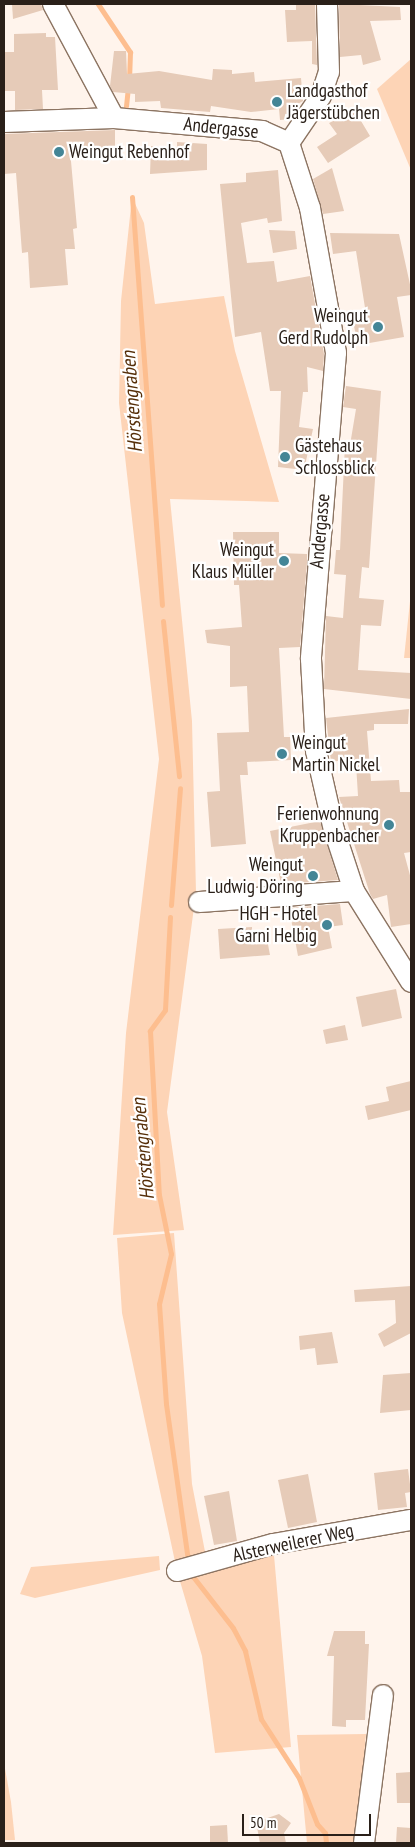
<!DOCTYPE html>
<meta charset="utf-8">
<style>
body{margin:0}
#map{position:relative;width:415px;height:1847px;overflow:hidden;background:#fff4ec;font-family:"PT Sans Narrow",sans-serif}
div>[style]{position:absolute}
.green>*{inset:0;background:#fdd4b6}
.stream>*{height:5px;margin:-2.5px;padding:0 2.5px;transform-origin:2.5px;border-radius:2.5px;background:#fdbe8f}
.building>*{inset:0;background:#e6cbb8}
.roads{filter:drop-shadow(1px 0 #8c7462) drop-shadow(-1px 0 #8c7462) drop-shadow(0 1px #8c7462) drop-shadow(0 -1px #8c7462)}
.minor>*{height:20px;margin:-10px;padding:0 10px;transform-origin:10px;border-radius:10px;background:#fff}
.dots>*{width:14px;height:14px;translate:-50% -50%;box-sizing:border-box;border:2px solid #fff;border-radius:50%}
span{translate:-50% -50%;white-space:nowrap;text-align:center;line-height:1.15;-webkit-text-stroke:4.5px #fff;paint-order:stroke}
.poi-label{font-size:19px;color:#2a2019}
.left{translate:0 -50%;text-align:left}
.right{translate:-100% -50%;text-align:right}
.street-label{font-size:19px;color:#2a2019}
.water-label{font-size:20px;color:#562f09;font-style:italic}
.frame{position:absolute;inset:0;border:5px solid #2a2019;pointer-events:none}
.scale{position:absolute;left:242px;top:1814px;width:129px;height:22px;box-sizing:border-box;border:2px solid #2a2019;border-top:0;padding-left:6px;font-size:15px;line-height:18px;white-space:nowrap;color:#2a2019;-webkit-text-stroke:4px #fff;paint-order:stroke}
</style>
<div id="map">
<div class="green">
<div style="clip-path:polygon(411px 59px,411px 170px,377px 89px)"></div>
<div style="clip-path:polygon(132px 197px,144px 223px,155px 304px,224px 296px,235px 351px,279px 502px,170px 499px,192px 721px,196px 892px,167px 1112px,184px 1230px,113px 1235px,126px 1033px,159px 759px,119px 403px,121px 301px)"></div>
<div style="clip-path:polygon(411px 592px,411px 658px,404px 658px)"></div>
<div style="clip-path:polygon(174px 1233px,192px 1484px,207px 1562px,273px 1544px,291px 1747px,215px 1753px,202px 1656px,177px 1571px,122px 1313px,117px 1238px)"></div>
<div style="clip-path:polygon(159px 1556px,160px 1570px,35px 1598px,20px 1594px,31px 1567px)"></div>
<div style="clip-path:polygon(366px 1734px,356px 1843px,307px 1843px,297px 1735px)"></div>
<div style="clip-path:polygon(4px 1763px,11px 1802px,15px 1840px,4px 1840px)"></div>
</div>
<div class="stream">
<div style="left:98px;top:4px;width:58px;rotate:56.3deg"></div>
<div style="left:130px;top:52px;width:27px;rotate:92deg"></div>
<div style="left:126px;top:106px;width:19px;rotate:-84deg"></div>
<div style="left:132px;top:197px;width:409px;rotate:85.8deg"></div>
<div style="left:163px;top:621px;width:156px;rotate:84.1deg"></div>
<div style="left:171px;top:905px;width:117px;rotate:-85.6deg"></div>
<div style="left:170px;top:917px;width:93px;rotate:93.1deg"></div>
<div style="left:165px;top:1010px;width:26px;rotate:126deg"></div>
<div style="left:150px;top:1031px;width:164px;rotate:86.9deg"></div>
<div style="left:159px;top:1195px;width:60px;rotate:78.5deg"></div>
<div style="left:171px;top:1254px;width:51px;rotate:103.5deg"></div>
<div style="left:159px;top:1304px;width:100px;rotate:86deg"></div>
<div style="left:166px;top:1404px;width:158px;rotate:82deg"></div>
<div style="left:191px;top:1574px;width:68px;rotate:52.1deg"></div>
<div style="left:233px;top:1628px;width:26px;rotate:62deg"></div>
<div style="left:245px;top:1651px;width:70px;rotate:76.8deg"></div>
<div style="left:261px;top:1719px;width:70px;rotate:57.2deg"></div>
<div style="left:299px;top:1778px;width:49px;rotate:68.6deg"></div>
<div style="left:317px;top:1824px;width:12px;rotate:48deg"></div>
<div style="left:325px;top:1833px;width:10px;rotate:84deg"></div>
</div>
<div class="building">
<div style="clip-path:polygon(12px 4px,41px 4px,43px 10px,13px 19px)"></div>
<div style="clip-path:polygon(296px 4px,315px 4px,317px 65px,312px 64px,312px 41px,287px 42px,285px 10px,296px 10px)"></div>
<div style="clip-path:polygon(339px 4px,400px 7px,401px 20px,370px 21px,381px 60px,363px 65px,361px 55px,340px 57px)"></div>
<div style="clip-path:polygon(46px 33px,46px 37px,55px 37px,58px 90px,42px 90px,43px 109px,15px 110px,15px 91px,4px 91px,4px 52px,14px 52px,14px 34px)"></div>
<div style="clip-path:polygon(114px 51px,126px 51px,127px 74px,159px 71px,212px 80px,213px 69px,232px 70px,232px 74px,254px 72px,255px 82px,301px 78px,303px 101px,294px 106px,291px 119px,280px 120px,279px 109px,251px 112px,211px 106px,210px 112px,161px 108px,160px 101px,135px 102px,135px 94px,113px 92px,110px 86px)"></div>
<div style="clip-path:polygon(355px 111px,370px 136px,328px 163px,317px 147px,337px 134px,329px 123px)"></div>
<div style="clip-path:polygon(115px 130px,115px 160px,102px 160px,102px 150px,70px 150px,77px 228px,73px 229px,75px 249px,65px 249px,68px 285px,30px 288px,28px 252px,22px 253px,16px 173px,4px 174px,4px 134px)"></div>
<div style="clip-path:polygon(177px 142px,207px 144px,207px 170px,150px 174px,151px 146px,177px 147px)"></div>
<div style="clip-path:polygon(332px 168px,344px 211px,323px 214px,313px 179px)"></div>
<div style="clip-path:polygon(278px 170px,282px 221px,268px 223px,267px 218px,241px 223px,247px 263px,274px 261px,277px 282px,310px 276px,324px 354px,323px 371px,307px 367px,308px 392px,303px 392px,299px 427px,313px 429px,304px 470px,278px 467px,281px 391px,270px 391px,261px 332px,235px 337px,220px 184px,246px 182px,246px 173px)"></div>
<div style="clip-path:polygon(269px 230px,295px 231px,297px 249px,273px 253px)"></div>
<div style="clip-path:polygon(330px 233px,399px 234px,411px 289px,411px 295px,397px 297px,404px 337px,358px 345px,352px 317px,366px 314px,356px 251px,333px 254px)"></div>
<div style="clip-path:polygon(346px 386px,381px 391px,369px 568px,362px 567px,359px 598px,384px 600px,381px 626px,361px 625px,358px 670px,411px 673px,411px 699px,324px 689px,326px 616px,343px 618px,346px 575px,334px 574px,336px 550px,340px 550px,345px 444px,350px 445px,356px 409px,343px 407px)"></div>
<div style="clip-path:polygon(233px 532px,279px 532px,279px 553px,307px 554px,307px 563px,300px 647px,279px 648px,284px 737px,290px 737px,291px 760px,247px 762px,248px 775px,240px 775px,246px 844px,211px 847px,207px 792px,220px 791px,217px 733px,249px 732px,247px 686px,230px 687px,230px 646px,207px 643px,205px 630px,242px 627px,239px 585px,234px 585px)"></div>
<div style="clip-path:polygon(409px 709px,408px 724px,374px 724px,374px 730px,367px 731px,371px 781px,399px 780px,400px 792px,411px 792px,411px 852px,404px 853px,411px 879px,411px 924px,391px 927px,387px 895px,373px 899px,370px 894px,339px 797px,358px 796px,356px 764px,351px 759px,331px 762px,326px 718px)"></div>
<div style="clip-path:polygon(320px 821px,338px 880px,281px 884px,270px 831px)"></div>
<div style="clip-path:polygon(340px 904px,343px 925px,328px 927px,332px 948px,298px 956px,289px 908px)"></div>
<div style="clip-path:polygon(252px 927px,252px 935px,266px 934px,270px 955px,220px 959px,218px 929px)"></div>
<div style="clip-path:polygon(396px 989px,402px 1018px,362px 1027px,356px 997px)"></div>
<div style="clip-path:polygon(345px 1025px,348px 1040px,326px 1044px,323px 1030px)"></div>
<div style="clip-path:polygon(411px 1081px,411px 1110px,368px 1120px,365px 1106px,389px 1101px,386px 1087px)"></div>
<div style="clip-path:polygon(411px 1286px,411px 1333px,384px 1347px,378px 1334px,396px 1323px,395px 1300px,355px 1302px,354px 1290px)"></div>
<div style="clip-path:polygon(332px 1332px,338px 1363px,317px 1365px,315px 1348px,300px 1350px,299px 1336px)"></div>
<div style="clip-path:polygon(411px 1373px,411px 1410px,380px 1413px,383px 1375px)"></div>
<div style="clip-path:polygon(408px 1469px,411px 1492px,405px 1493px,407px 1507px,378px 1510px,374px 1473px)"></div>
<div style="clip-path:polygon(308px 1474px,317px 1522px,288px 1528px,278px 1480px)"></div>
<div style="clip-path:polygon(229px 1491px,237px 1541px,214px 1545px,204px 1496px)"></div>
<div style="clip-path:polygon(334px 1631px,365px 1631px,365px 1644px,369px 1644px,365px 1720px,346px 1720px,346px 1727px,332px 1726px,334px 1656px,327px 1656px)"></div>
<div style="clip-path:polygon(411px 1772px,411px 1803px,397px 1803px,396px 1773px)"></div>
<div style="clip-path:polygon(279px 1814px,291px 1823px,284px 1833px,286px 1843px,260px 1843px,256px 1822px)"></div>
<div style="clip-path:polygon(227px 1825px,228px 1843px,210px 1843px,210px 1826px)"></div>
<div style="clip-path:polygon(397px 1827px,411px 1828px,411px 1843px,396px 1843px)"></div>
</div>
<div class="roads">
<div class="minor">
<div style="left:53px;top:4px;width:129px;rotate:61.8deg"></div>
<div style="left:4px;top:122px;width:110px;rotate:-2.1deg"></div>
<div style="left:114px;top:118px;width:149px;rotate:5deg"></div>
<div style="left:262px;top:131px;width:30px;rotate:24deg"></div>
<div style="left:289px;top:143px;width:68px;rotate:72.1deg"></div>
<div style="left:310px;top:208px;width:147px;rotate:79.8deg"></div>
<div style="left:336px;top:353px;width:307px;rotate:94.7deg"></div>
<div style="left:311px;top:659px;width:92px;rotate:86.9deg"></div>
<div style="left:316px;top:751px;width:81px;rotate:77.2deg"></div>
<div style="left:334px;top:830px;width:64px;rotate:71.8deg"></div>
<div style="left:354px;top:891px;width:107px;rotate:57.9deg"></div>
<div style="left:289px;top:143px;width:57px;rotate:-55.8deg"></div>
<div style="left:321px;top:96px;width:25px;rotate:-72deg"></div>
<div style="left:329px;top:72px;width:68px;rotate:-91.7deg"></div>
<div style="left:199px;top:902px;width:155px;rotate:-4.1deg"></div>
<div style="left:177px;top:1571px;width:100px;rotate:-15.7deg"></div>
<div style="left:273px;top:1544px;width:140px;rotate:-9.9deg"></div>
<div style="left:364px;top:1843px;width:149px;rotate:-82.7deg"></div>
</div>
</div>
<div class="dots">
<div style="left:277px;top:102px;background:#438596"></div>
<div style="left:59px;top:152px;background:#438596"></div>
<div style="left:378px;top:327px;background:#438596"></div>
<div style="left:285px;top:457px;background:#438596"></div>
<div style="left:284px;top:561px;background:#438596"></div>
<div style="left:282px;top:754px;background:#438596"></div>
<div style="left:389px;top:825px;background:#438596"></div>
<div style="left:313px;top:876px;background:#438596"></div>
<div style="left:327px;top:925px;background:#438596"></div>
</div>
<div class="poi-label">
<span class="left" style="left:287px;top:102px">Landgasthof<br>Jägerstübchen</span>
<span class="left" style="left:69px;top:152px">Weingut Rebenhof</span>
<span class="right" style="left:368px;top:327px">Weingut<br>Gerd Rudolph</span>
<span class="left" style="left:295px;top:457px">Gästehaus<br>Schlossblick</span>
<span class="right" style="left:274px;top:561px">Weingut<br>Klaus Müller</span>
<span class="left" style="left:292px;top:754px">Weingut<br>Martin Nickel</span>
<span class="right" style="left:379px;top:825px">Ferienwohnung<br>Kruppenbacher</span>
<span class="right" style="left:303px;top:876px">Weingut<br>Ludwig Döring</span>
<span class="right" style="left:317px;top:925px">HGH - Hotel<br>Garni Helbig</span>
</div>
<div class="street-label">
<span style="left:221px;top:128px;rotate:6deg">Andergasse</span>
<span style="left:320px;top:531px;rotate:-85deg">Andergasse</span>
<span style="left:293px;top:1543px;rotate:-12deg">Alsterweilerer Weg</span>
</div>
<div class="water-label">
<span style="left:132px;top:402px;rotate:-94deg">Hörstengraben</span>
<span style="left:143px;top:1149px;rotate:-95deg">Hörstengraben</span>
</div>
<div class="frame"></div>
<div class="scale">50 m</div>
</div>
